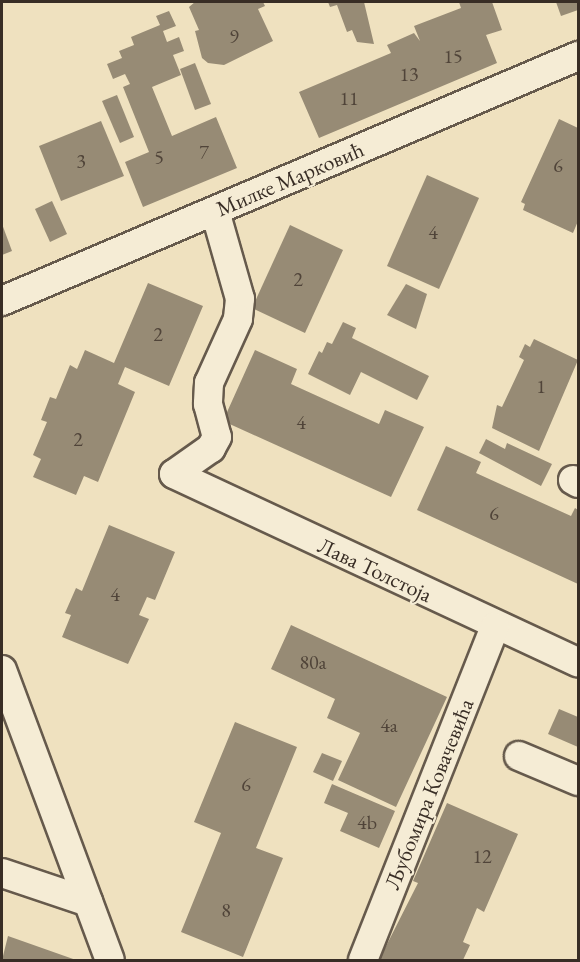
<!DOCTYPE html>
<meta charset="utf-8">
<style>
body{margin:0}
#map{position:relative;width:580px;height:962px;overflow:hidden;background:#efe1bf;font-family:"EB Garamond",serif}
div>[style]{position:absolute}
.building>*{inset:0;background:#978b75}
.roads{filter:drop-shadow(2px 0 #665a4c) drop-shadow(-2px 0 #665a4c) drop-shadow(0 2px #665a4c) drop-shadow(0 -2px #665a4c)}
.street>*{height:28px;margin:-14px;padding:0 14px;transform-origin:14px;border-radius:14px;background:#f5ecd5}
span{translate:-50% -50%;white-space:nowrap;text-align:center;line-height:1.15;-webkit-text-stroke:4.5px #f5ecd5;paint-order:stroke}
.number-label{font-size:20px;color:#504439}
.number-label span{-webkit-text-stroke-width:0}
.street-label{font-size:22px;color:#382d25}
.frame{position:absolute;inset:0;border:3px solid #382d25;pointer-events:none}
</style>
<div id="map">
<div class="building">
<div style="clip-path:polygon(195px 2px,263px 2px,265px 6px,258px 9px,273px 41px,224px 65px,208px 63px,202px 58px,195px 31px,199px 30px,189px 7px)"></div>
<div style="clip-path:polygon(328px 2px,364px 2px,374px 44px,357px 42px,352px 30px,347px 32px,337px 5px,330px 7px)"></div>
<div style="clip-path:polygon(459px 2px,492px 2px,502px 30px,486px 35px,497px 63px,319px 138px,299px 92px,391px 53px,387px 45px,414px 33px,420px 41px,414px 26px,461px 8px)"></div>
<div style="clip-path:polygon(556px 2px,578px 2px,578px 10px,561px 16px)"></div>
<div style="clip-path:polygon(169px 11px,176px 26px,163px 31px,167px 42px,179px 37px,184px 51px,173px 55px,181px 75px,152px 87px,172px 136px,216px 117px,237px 168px,143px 207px,125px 162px,149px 152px,123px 87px,130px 84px,125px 74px,113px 79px,107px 64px,122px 58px,119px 51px,134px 45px,131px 37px,160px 25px,156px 16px)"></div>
<div style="clip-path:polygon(195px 63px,211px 104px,195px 110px,180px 69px)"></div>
<div style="clip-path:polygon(117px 95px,134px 137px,120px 143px,102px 101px)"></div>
<div style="clip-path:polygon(559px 119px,578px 128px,578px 221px,573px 233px,523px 210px,525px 204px,521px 202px)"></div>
<div style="clip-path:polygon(101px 121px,124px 176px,61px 201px,39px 146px)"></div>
<div style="clip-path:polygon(427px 175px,479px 198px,439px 289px,387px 266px)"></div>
<div style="clip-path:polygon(52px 201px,67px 234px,50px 242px,35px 209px)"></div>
<div style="clip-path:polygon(2px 224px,12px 251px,2px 255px)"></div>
<div style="clip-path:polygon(290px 225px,343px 250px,305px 333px,252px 308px)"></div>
<div style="clip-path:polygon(148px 283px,203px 306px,169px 386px,125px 367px,118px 384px,135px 392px,98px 482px,84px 476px,76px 495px,33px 477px,41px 459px,33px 455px,47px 422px,41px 420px,50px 397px,56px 399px,70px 365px,77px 369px,85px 350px,114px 363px)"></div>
<div style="clip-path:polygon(406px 284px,427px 294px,416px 329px,387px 315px)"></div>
<div style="clip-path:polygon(343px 322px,356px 328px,352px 338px,429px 376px,417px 400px,361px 372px,350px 395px,308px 374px,319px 351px,322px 353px,327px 342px,332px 344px)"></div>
<div style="clip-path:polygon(534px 339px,578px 360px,539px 451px,492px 428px,497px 405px,502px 407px,524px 360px,519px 357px,525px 344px,530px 347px)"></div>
<div style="clip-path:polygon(255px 350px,297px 369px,291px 384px,379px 424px,385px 410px,424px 427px,391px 497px,223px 421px)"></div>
<div style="clip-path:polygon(486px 439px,505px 449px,507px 443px,552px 464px,541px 486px,479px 453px)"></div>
<div style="clip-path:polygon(446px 446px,481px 462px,476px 473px,571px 516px,575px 508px,578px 510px,578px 584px,417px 510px)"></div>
<div style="clip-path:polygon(109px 525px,175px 552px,155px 600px,147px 597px,139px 615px,149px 619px,128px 664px,62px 637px,71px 615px,65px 613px,76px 588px,82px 591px)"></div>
<div style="clip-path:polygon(291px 625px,447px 697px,396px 807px,338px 780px,360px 733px,327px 718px,335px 699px,271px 669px)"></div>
<div style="clip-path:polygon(559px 709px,578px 717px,578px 747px,548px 734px)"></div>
<div style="clip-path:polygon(235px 722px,297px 747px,256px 848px,283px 858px,243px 957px,181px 932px,221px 833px,194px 822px)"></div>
<div style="clip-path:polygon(322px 753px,342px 761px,333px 781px,313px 772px)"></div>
<div style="clip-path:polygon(332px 784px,395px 811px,379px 848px,340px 831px,348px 813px,324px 803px)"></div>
<div style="clip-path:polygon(447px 803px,518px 834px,484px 912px,477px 908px,463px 942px,470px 945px,463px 960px,379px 960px,418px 883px,413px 881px)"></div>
<div style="clip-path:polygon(8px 936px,76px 960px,2px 960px)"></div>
</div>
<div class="roads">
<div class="street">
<div style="left:215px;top:211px;width:91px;rotate:74.1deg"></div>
<div style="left:240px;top:299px;width:20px;rotate:96deg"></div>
<div style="left:238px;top:319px;width:70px;rotate:114.4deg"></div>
<div style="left:209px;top:383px;width:21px;rotate:93deg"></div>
<div style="left:208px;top:404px;width:34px;rotate:75deg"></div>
<div style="left:217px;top:437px;width:13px;rotate:119deg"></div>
<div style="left:211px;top:448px;width:45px;rotate:144.9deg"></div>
<div style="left:174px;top:474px;width:446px;rotate:25deg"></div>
<div style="left:2px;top:301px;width:626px;rotate:-23.04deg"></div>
<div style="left:573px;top:480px;width:6px;rotate:31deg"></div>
<div style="left:2px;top:670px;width:309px;rotate:69.6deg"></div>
<div style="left:519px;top:756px;width:64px;rotate:23deg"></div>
<div style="left:2px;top:873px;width:91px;rotate:18.6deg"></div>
<div style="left:363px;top:960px;width:358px;rotate:-68.4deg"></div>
</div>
</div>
<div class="number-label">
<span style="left:234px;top:36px">9</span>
<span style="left:453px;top:56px">15</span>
<span style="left:409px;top:74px">13</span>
<span style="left:349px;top:98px">11</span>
<span style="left:204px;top:152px">7</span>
<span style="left:159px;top:157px">5</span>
<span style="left:81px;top:161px">3</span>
<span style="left:558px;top:165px">6</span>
<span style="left:433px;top:232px">4</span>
<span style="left:298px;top:279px">2</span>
<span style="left:158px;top:334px">2</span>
<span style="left:541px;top:386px">1</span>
<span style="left:301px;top:422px">4</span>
<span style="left:78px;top:439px">2</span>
<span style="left:494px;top:513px">6</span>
<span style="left:115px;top:594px">4</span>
<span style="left:313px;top:662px">80a</span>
<span style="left:389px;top:725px">4a</span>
<span style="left:246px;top:784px">6</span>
<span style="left:367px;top:822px">4b</span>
<span style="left:482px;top:856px">12</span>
<span style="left:226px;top:910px">8</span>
</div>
<div class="street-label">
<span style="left:290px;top:179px;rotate:-23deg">Милке Марковић</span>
<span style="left:375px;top:570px;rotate:25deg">Лава Толстоја</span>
<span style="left:429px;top:794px;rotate:-68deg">Љубомира Ковачевића</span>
</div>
<div class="frame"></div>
</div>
